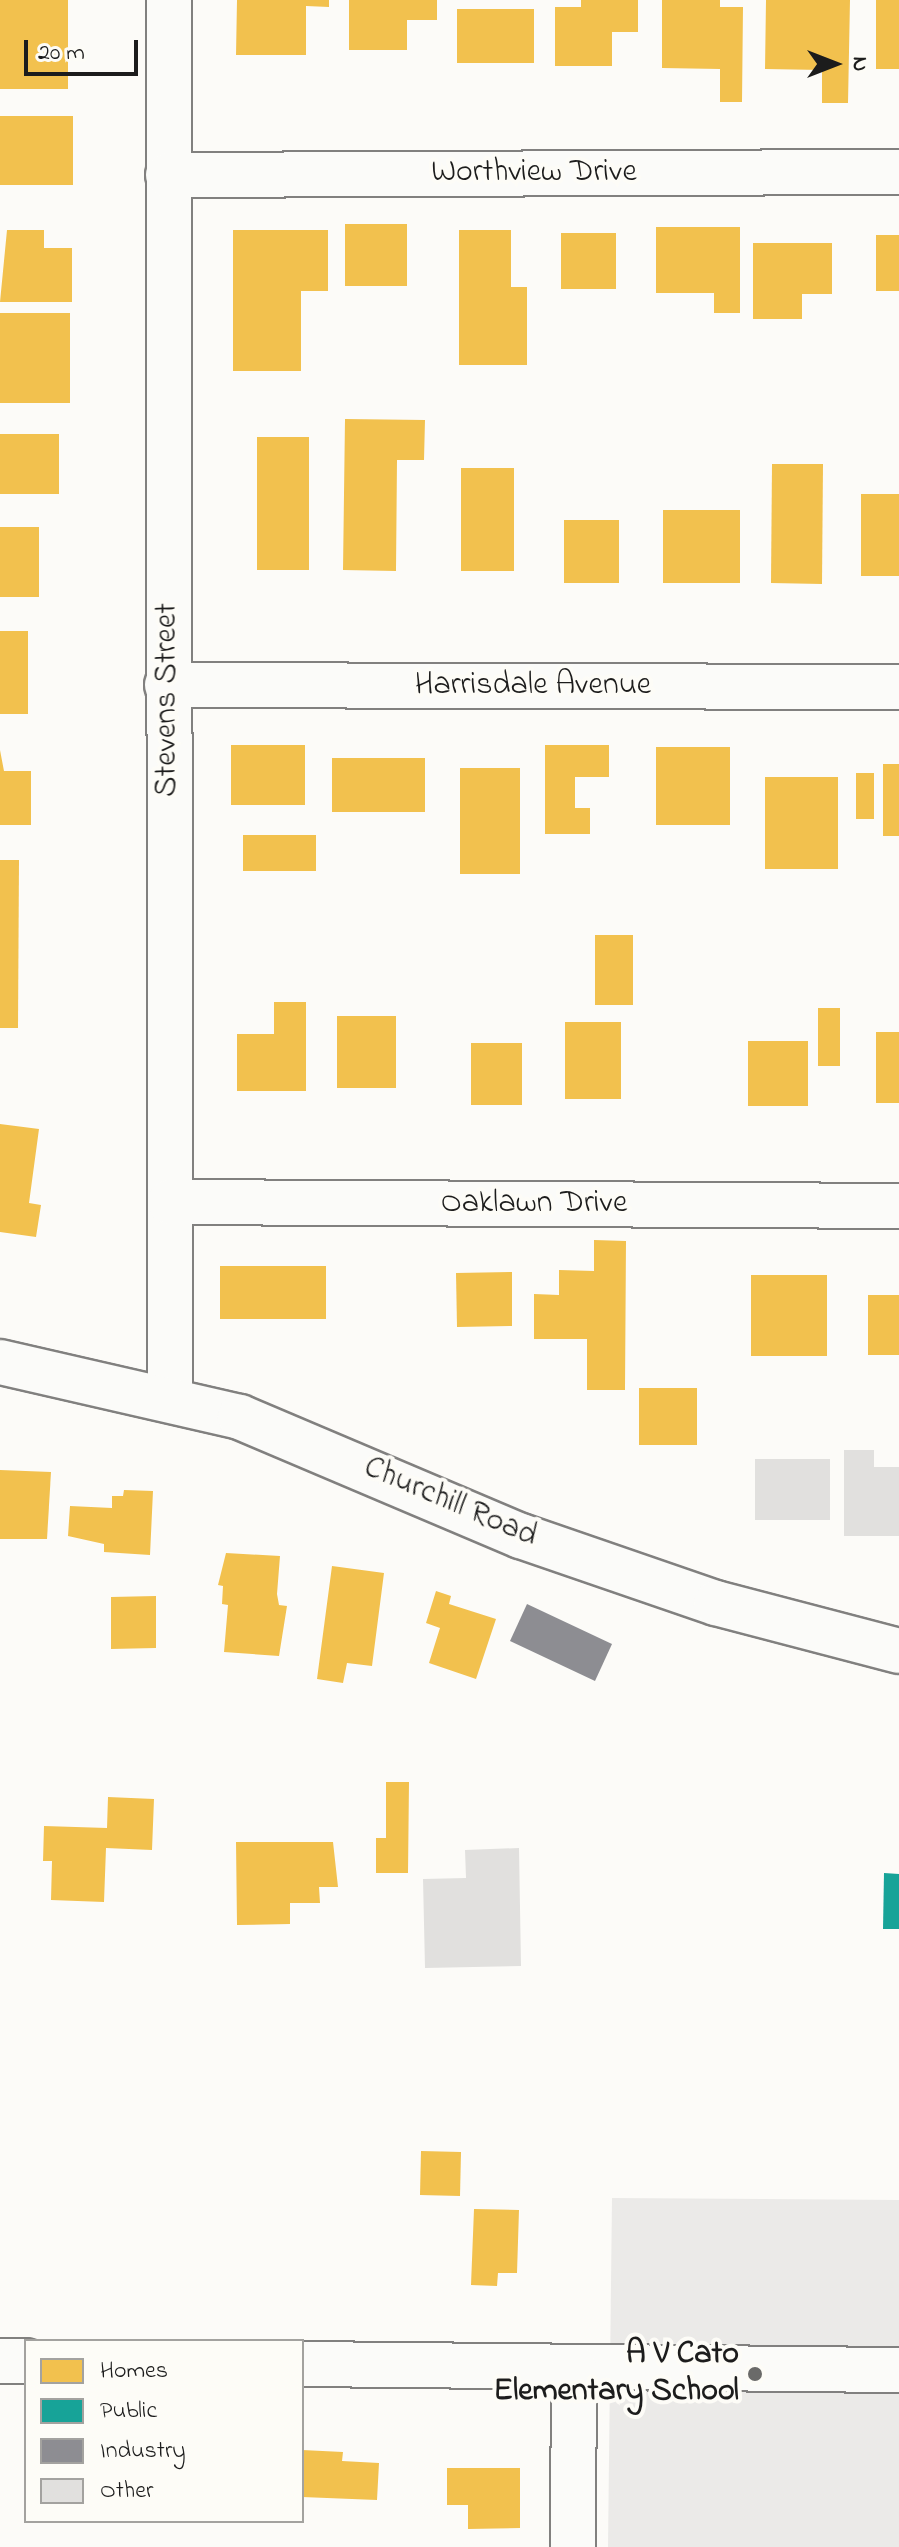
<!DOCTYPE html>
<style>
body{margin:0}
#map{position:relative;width:899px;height:2547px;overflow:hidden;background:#fcfbf8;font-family:"Indie Flower",sans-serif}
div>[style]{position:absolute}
.built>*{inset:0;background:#ebeae8}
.homes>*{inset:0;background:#f2c14e}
.public>*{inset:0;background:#17a398}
.industry>*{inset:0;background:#8d8d92}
.building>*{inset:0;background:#e1e0de}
.roads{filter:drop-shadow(2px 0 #81807f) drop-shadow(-2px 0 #81807f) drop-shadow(0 2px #81807f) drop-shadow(0 -2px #81807f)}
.minor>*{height:44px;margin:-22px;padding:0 22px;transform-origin:22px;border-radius:22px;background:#fbfbf9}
.dots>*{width:22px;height:22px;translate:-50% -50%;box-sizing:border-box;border:4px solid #fdfcf7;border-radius:50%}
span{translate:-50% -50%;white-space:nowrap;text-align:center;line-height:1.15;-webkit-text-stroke:8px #fdfcf7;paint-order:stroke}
.street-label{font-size:32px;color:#1c1c1c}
.poi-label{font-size:32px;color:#1c1c1c;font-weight:700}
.right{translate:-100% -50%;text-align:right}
.legend{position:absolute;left:24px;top:2339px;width:280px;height:184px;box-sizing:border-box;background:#fdfcf7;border:2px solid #a3a29f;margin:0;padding:10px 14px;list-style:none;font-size:24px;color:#1c1c1c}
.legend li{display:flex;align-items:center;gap:16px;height:40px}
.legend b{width:40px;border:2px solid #a3a29f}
.north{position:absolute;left:795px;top:24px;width:80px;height:80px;-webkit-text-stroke:6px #fdfcf7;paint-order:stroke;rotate:90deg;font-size:22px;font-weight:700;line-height:32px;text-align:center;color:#1c1c1c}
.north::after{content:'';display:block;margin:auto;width:28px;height:36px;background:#1c1c1c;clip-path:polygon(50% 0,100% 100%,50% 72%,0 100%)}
.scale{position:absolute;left:24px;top:40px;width:114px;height:36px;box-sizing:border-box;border:4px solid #1c1c1c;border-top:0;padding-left:10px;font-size:24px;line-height:28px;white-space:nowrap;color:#1c1c1c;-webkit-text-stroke:6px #fdfcf7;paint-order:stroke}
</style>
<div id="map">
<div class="built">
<div style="clip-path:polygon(612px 2198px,899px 2200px,899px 2547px,608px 2547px)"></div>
</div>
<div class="homes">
<div style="clip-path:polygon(0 0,68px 0,68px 89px,0 89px)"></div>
<div style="clip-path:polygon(237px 0,329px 0,329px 7px,306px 6px,306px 55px,236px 55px)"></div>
<div style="clip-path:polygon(349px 0,437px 0,437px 20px,407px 20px,407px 50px,349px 50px)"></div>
<div style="clip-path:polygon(581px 0,638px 0,638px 32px,612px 32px,612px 66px,555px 66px,555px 7px,581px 7px)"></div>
<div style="clip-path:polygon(662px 0,720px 0,720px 7px,743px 7px,742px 102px,720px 102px,720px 69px,662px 68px)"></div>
<div style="clip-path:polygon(766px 0,850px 0,848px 103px,822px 103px,822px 70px,765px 69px)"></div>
<div style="clip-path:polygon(876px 0,899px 0,899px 69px,876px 69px)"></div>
<div style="clip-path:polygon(457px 9px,534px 9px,534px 63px,457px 63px)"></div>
<div style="clip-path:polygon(0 116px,73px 116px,73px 185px,0 185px)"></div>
<div style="clip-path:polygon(345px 224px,407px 224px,407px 286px,345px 286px)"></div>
<div style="clip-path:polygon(656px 227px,740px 227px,740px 313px,714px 313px,714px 293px,656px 293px)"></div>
<div style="clip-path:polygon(7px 230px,44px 230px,44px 248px,72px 248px,72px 302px,0 302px)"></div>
<div style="clip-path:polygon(233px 230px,328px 230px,328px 291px,301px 291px,301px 371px,233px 371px)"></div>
<div style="clip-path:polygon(459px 230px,511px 230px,511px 287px,527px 287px,527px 365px,459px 365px)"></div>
<div style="clip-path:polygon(561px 233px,616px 233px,616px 289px,561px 289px)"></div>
<div style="clip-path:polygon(876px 235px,899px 235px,899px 291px,876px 291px)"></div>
<div style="clip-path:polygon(753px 243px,832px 243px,832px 294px,802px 294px,802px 319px,753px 319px)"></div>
<div style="clip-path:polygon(0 313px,70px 313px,70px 403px,0 403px)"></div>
<div style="clip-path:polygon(345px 419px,425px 420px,424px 460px,397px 460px,396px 571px,343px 570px)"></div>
<div style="clip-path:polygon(0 434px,59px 434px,59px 494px,0 494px)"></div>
<div style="clip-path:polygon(257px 437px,309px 437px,309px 570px,257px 570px)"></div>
<div style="clip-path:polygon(772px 464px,823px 464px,822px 584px,771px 583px)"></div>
<div style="clip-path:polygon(461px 468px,514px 468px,514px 571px,461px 571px)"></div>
<div style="clip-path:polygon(861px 494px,899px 494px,899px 576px,861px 576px)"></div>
<div style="clip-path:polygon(663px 510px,740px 510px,740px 583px,663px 583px)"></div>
<div style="clip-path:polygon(564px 520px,619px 520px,619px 583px,564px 583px)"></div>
<div style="clip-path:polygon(0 527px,39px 527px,39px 597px,0 597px)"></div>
<div style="clip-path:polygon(0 631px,28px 631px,28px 714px,0 714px)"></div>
<div style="clip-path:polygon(231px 745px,305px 745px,305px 805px,231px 805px)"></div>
<div style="clip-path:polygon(545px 745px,609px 745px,609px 777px,575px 777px,575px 808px,590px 808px,590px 834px,545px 834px)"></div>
<div style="clip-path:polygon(656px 747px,730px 747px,730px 825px,656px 825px)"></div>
<div style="clip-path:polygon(0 750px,4px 771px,31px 771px,31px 825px,0 825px)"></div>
<div style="clip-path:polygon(332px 758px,425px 758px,425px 812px,332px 812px)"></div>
<div style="clip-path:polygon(883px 764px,899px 764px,899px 836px,883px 836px)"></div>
<div style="clip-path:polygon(460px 768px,520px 768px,520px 874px,460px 874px)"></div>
<div style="clip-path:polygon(856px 773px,874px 773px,874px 819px,856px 819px)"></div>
<div style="clip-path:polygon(765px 777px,838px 777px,838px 869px,765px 869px)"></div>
<div style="clip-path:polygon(243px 835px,316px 835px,316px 871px,243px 871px)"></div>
<div style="clip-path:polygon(0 860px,19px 860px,18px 1028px,0 1028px)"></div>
<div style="clip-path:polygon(595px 935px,633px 935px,633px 1005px,595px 1005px)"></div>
<div style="clip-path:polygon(274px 1002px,306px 1002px,306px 1091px,237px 1091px,237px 1034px,274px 1034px)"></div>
<div style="clip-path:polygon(818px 1008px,840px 1008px,840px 1066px,818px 1066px)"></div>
<div style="clip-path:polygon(337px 1016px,396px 1016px,396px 1088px,337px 1088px)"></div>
<div style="clip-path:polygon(565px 1022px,621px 1022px,621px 1099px,565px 1099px)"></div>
<div style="clip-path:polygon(876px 1032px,899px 1032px,899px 1103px,876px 1103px)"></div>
<div style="clip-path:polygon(748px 1041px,808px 1041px,808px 1106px,748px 1106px)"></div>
<div style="clip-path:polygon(471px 1043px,522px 1043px,522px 1105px,471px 1105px)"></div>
<div style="clip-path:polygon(0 1124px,39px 1129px,29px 1203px,41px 1205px,36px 1237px,0 1232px)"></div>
<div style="clip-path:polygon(594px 1240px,626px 1241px,625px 1390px,587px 1390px,587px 1339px,534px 1339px,534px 1294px,559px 1295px,559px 1270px,594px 1271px)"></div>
<div style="clip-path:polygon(220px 1266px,326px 1266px,326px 1319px,220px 1319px)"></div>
<div style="clip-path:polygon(512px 1272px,512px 1326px,457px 1327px,456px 1273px)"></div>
<div style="clip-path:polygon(751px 1275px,827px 1275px,827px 1356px,751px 1356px)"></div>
<div style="clip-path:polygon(868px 1295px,899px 1295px,899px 1355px,868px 1355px)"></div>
<div style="clip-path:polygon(639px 1388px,697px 1388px,697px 1445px,639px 1445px)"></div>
<div style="clip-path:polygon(0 1470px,51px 1472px,47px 1539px,0 1539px)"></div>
<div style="clip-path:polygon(124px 1490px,153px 1491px,150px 1555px,104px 1552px,104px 1544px,68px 1536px,70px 1506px,112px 1508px,112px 1496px,123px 1496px)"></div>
<div style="clip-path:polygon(226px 1553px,280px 1556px,277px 1594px,279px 1605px,287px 1606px,279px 1656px,224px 1652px,228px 1605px,222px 1604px,223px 1586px,218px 1585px)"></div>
<div style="clip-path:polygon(332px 1566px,384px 1573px,372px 1666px,347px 1663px,343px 1683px,317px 1679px)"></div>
<div style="clip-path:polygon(436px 1591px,451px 1596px,449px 1604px,496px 1619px,476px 1679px,429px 1663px,440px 1628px,426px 1623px)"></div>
<div style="clip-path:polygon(156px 1596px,156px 1648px,111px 1649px,111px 1597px)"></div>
<div style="clip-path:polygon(386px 1782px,409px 1782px,408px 1873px,376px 1873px,376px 1838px,386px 1838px)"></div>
<div style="clip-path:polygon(108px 1797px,154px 1799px,152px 1850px,106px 1848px,104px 1902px,51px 1900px,52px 1861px,43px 1861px,44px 1826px,107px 1828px)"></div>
<div style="clip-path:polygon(236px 1842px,333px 1842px,338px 1887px,319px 1887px,320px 1903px,290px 1903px,290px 1924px,237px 1925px)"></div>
<div style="clip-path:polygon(421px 2151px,461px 2152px,460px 2196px,420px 2195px)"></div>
<div style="clip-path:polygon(474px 2209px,519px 2210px,517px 2273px,498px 2273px,497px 2286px,471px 2285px)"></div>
<div style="clip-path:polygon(302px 2450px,343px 2452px,342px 2461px,379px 2463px,377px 2500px,302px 2497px)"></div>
<div style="clip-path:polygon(447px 2468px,520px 2468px,520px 2528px,468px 2529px,468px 2505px,447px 2505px)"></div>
</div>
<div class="public">
<div style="clip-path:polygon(884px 1873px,899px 1874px,899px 1929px,883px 1929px)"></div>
</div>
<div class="industry">
<div style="clip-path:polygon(527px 1604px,612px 1644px,595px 1681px,510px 1641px)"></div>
</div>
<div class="building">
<div style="clip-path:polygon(844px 1450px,874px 1450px,874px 1467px,899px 1467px,899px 1536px,844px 1536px)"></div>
<div style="clip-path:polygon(755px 1459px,830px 1459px,830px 1520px,755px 1520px)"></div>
<div style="clip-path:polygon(519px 1848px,521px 1966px,425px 1968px,423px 1879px,466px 1878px,465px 1850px)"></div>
</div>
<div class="roads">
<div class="minor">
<div style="left:169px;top:0;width:1400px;rotate:89.96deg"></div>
<div style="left:168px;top:175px;width:731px;rotate:-0.24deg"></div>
<div style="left:167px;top:685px;width:732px;rotate:0.16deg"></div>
<div style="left:170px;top:1202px;width:729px;rotate:0.31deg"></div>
<div style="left:0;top:1362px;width:246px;rotate:12.9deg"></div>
<div style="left:240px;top:1417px;width:305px;rotate:23deg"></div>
<div style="left:521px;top:1536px;width:206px;rotate:19deg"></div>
<div style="left:716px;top:1603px;width:189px;rotate:14.7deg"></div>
<div style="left:0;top:2361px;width:26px"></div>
<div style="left:302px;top:2364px;width:597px;rotate:0.58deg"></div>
<div style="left:573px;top:2547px;width:180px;rotate:-89.7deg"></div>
</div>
</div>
<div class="dots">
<div style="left:755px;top:2374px;background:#6a6a69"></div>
</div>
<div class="street-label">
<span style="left:534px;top:173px">Worthview Drive</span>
<span style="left:533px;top:686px">Harrisdale Avenue</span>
<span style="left:168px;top:700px;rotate:-90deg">Stevens Street</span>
<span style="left:534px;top:1204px">Oaklawn Drive</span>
<span style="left:450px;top:1503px;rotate:23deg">Churchill Road</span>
</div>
<div class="poi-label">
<span class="right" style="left:739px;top:2374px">A V Cato<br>Elementary School</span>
</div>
<ul class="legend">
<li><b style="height:22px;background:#f2c14e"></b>Homes</li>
<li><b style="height:22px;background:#17a398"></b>Public</li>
<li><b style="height:22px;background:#8d8d92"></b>Industry</li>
<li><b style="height:22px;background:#e1e0de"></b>Other</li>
</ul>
<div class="north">N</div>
<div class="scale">20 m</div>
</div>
